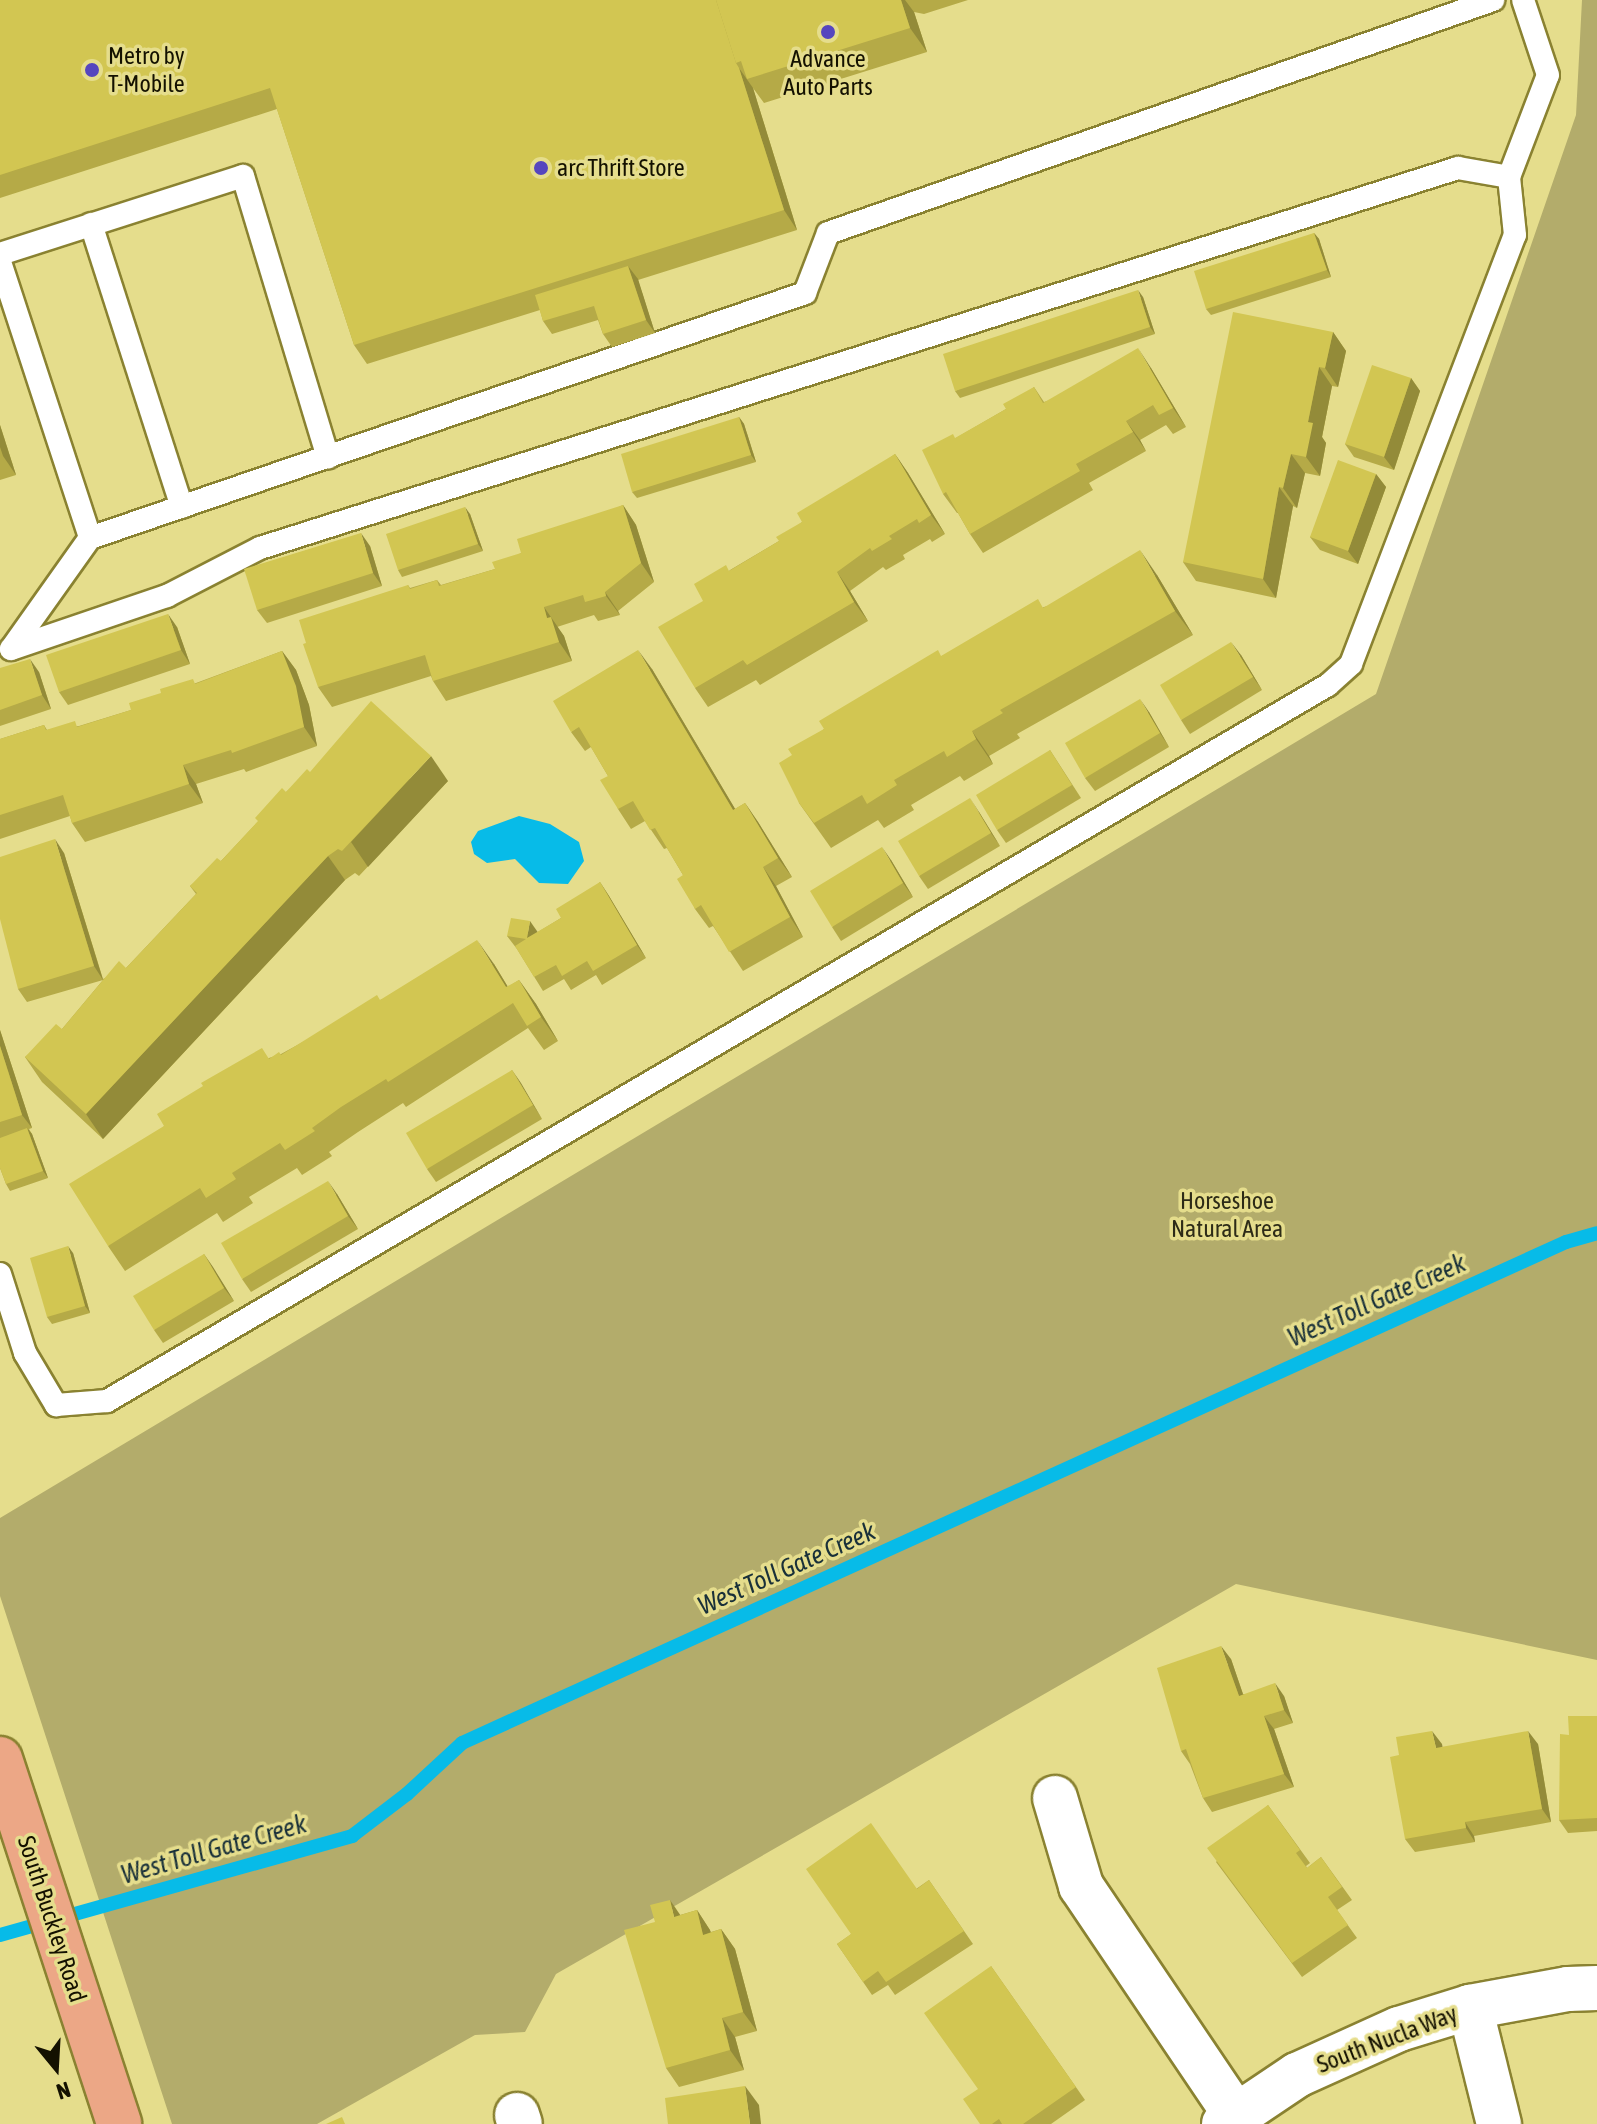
<!DOCTYPE html>
<style>
body{margin:0}
#map{position:relative;width:1597px;height:2124px;overflow:hidden;background:#e5dd8c;font-family:"Asap Condensed",sans-serif}
div>[style]{position:absolute}
.green>*{inset:0;background:#b3ac6b}
.water>*{inset:0;background:#07bbe8}
.stream>*{height:14px;margin:-7px;padding:0 7px;transform-origin:7px;border-radius:7px;background:#07bbe8}
.roads{filter:drop-shadow(2px 0 #8a8231) drop-shadow(-2px 0 #8a8231) drop-shadow(0 2px #8a8231) drop-shadow(0 -2px #8a8231)}
.lane>*{height:22px;margin:-11px;padding:0 11px;transform-origin:11px;border-radius:11px;background:#fff}
.street>*{height:44px;margin:-22px;padding:0 22px;transform-origin:22px;border-radius:22px;background:#fff}
.primary>*{height:44px;margin:-22px;padding:0 22px;transform-origin:22px;border-radius:22px;background:#eca786}
.wall>*{inset:0;background:#b5aa47}
.shaded-wall>*{inset:0;background:#938b39}
.building>*{inset:0;background:#d2c652}
.dots>*{width:22px;height:22px;translate:-50% -50%;box-sizing:border-box;border:4px solid #e5dd8c;border-radius:50%}
span{translate:-50% -50%;white-space:nowrap;text-align:center;line-height:1.15;-webkit-text-stroke:7px #e5dd8c;paint-order:stroke}
.poi-label{font-size:24px;color:#141100}
.left{translate:0 -50%;text-align:left}
.park-label{font-size:24px;color:#2d2b17}
.street-label{font-size:24px;color:#141100}
.water-label{font-size:26px;color:#193039;font-style:italic}
.north{position:absolute;left:16px;top:2028px;width:80px;height:80px;-webkit-text-stroke:6px #e5dd8c;paint-order:stroke;rotate:162deg;font-size:22px;font-weight:700;line-height:32px;text-align:center;color:#141100}
.north::after{content:'';display:block;margin:auto;width:28px;height:36px;background:#141100;clip-path:polygon(50% 0,100% 100%,50% 72%,0 100%)}
</style>
<div id="map">
<div class="green">
<div style="clip-path:polygon(1582px 0,1597px 0,1597px 1660px,1236px 1584px,556px 1974px,525px 2032px,475px 2035px,317px 2124px,172px 2124px,0 1596px,0 1518px,1376px 694px,1576px 115px)"></div>
</div>
<div class="water">
<div style="clip-path:polygon(519px 816px,550px 824px,579px 842px,584px 861px,568px 884px,539px 883px,515px 859px,487px 863px,474px 854px,471px 842px,478px 831px)"></div>
</div>
<div class="stream">
<div style="left:0;top:1935px;width:366px;rotate:-15.7deg"></div>
<div style="left:352px;top:1836px;width:69px;rotate:-37.4deg"></div>
<div style="left:407px;top:1794px;width:75px;rotate:-42.8deg"></div>
<div style="left:462px;top:1743px;width:1212px;rotate:-24.41deg"></div>
<div style="left:1566px;top:1242px;width:32px;rotate:-16deg"></div>
</div>
<div class="roads">
<div class="lane">
<div style="left:91px;top:224px;width:297px;rotate:72.2deg"></div>
<div style="left:0;top:254px;width:255px;rotate:-17.8deg"></div>
<div style="left:243px;top:176px;width:294px;rotate:73.2deg"></div>
<div style="left:0;top:262px;width:290px;rotate:71.9deg"></div>
<div style="left:11px;top:649px;width:136px;rotate:-54.6deg"></div>
<div style="left:90px;top:538px;width:756px;rotate:-18.91deg"></div>
<div style="left:805px;top:293px;width:64px;rotate:-69deg"></div>
<div style="left:828px;top:233px;width:705px;rotate:-19.31deg"></div>
<div style="left:11px;top:649px;width:165px;rotate:-18.8deg"></div>
<div style="left:167px;top:596px;width:105px;rotate:-27.3deg"></div>
<div style="left:260px;top:548px;width:1257px;rotate:-17.6deg"></div>
<div style="left:1458px;top:168px;width:52px;rotate:10deg"></div>
<div style="left:0;top:1274px;width:83px;rotate:72.4deg"></div>
<div style="left:25px;top:1353px;width:61px;rotate:59.2deg"></div>
<div style="left:56px;top:1405px;width:51px;rotate:-4.5deg"></div>
<div style="left:107px;top:1401px;width:1415px;rotate:-30.39deg"></div>
<div style="left:1328px;top:685px;width:31px;rotate:-42deg"></div>
<div style="left:1351px;top:664px;width:459px;rotate:-69.1deg"></div>
<div style="left:1515px;top:235px;width:58px;rotate:-95.9deg"></div>
<div style="left:1509px;top:177px;width:109px;rotate:-69.1deg"></div>
<div style="left:1548px;top:75px;width:79px;rotate:-108.4deg"></div>
</div>
<div class="street">
<div style="left:1055px;top:1798px;width:92px;rotate:73.5deg"></div>
<div style="left:1081px;top:1886px;width:275px;rotate:56deg"></div>
<div style="left:1470px;top:2007px;width:121px;rotate:76.1deg"></div>
<div style="left:517px;top:2115px;width:9px;rotate:72deg"></div>
<div style="left:1224px;top:2124px;width:88px;rotate:-33.9deg"></div>
<div style="left:1297px;top:2075px;width:112px;rotate:-24.3deg"></div>
<div style="left:1399px;top:2029px;width:74px;rotate:-17.2deg"></div>
<div style="left:1470px;top:2007px;width:100px;rotate:-10.4deg"></div>
<div style="left:1568px;top:1989px;width:29px;rotate:-2deg"></div>
</div>
<div class="primary">
<div style="left:0;top:1759px;width:384px;rotate:71.9deg"></div>
</div>
</div>
<div class="wall">
<div style="clip-path:polygon(0 0,968px 0,924px 14px,914px 12px,927px 52px,764px 103px,753px 88px,797px 230px,638px 280px,655px 333px,612px 347px,603px 334px,598px 320px,552px 334px,543px 321px,540px 310px,367px 364px,354px 345px,277px 109px,0 198px)"></div>
<div style="clip-path:polygon(1314px 233px,1319px 239px,1331px 277px,1211px 315px,1206px 309px)"></div>
<div style="clip-path:polygon(1143px 297px,1155px 334px,960px 398px,955px 391px)"></div>
<div style="clip-path:polygon(1333px 332px,1346px 351px,1338px 387px,1332px 386px,1322px 437px,1326px 443px,1320px 476px,1305px 473px,1297px 508px,1293px 506px,1276px 598px,1196px 581px,1183px 562px)"></div>
<div style="clip-path:polygon(1151px 368px,1186px 427px,1173px 434px,1166px 425px,1140px 440px,1146px 451px,1089px 483px,1093px 490px,983px 553px,970px 534px,958px 513px,957px 513px,943px 494px,956px 438px,1006px 409px,1034px 387px,1044px 402px)"></div>
<div style="clip-path:polygon(1411px 378px,1420px 391px,1394px 470px,1354px 457px,1345px 444px)"></div>
<div style="clip-path:polygon(739px 417px,744px 424px,756px 462px,637px 498px,632px 492px)"></div>
<div style="clip-path:polygon(0 425px,16px 475px,0 480px)"></div>
<div style="clip-path:polygon(895px 454px,908px 473px,945px 534px,932px 542px,930px 539px,903px 555px,905px 559px,886px 570px,883px 567px,850px 591px,868px 621px,760px 685px,756px 680px,708px 707px,695px 688px,703px 601px,730px 570px,779px 541px,802px 522px)"></div>
<div style="clip-path:polygon(1376px 474px,1386px 487px,1358px 564px,1320px 550px,1310px 537px)"></div>
<div style="clip-path:polygon(623px 505px,636px 525px,654px 582px,618px 611px,620px 615px,598px 621px,594px 615px,557px 627px,564px 636px,572px 661px,446px 701px,433px 681px,431px 676px,332px 707px,318px 687px,408px 585px,410px 588px,437px 580px,441px 585px,495px 569px,521px 553px)"></div>
<div style="clip-path:polygon(470px 514px,483px 551px,402px 577px,398px 570px)"></div>
<div style="clip-path:polygon(370px 546px,382px 586px,267px 623px,257px 610px)"></div>
<div style="clip-path:polygon(1157px 575px,1193px 635px,1017px 734px,1020px 738px,989px 756px,993px 764px,964px 781px,960px 776px,911px 805px,914px 810px,884px 828px,878px 820px,831px 848px,799px 803px,792px 755px,824px 729px,942px 656px,1044px 607px)"></div>
<div style="clip-path:polygon(177px 627px,190px 664px,68px 705px,59px 692px)"></div>
<div style="clip-path:polygon(282px 651px,296px 670px,309px 705px,317px 746px,246px 772px,244px 769px,196px 784px,203px 803px,85px 842px,72px 823px,70px 816px,0 839px,0 739px,44px 725px,47px 730px,79px 726px,131px 710px,196px 683px)"></div>
<div style="clip-path:polygon(1241px 655px,1262px 690px,1190px 734px,1181px 720px)"></div>
<div style="clip-path:polygon(0 668px,39px 672px,51px 709px,0 726px)"></div>
<div style="clip-path:polygon(652px 669px,735px 809px,745px 803px,758px 822px,792px 877px,776px 886px,803px 937px,743px 971px,713px 926px,709px 928px,695px 909px,683px 875px,667px 848px,664px 849px,645px 821px,631px 829px,618px 809px,608px 776px,591px 747px,585px 751px,571px 732px)"></div>
<div style="clip-path:polygon(1149px 712px,1169px 747px,1095px 791px,1085px 778px)"></div>
<div style="clip-path:polygon(1050px 750px,1081px 798px,1006px 843px,997px 830px)"></div>
<div style="clip-path:polygon(310px 772px,448px 781px,359px 876px,355px 873px,345px 880px,103px 1139px,42px 1082px,25px 1057px,62px 1029px,103px 980px,27px 1002px,18px 989px,64px 853px,103px 979px,126px 968px,196px 894px,190px 886px,221px 861px,286px 792px)"></div>
<div style="clip-path:polygon(979px 812px,1000px 846px,928px 889px,919px 876px)"></div>
<div style="clip-path:polygon(891px 860px,913px 897px,841px 941px,832px 927px)"></div>
<div style="clip-path:polygon(600px 882px,609px 896px,646px 958px,602px 985px,596px 975px,571px 990px,564px 979px,543px 991px,517px 949px,507px 936px,538px 932px,561px 918px)"></div>
<div style="clip-path:polygon(494px 964px,508px 987px,519px 980px,536px 1004px,558px 1041px,544px 1050px,528px 1028px,406px 1107px,403px 1103px,358px 1132px,329px 1152px,332px 1156px,302px 1175px,297px 1168px,249px 1197px,253px 1203px,223px 1222px,217px 1213px,125px 1271px,108px 1246px,164px 1126px,269px 1058px,281px 1054px,380px 1000px)"></div>
<div style="clip-path:polygon(0 1030px,32px 1128px,29px 1129px,32px 1134px,48px 1178px,10px 1191px,6px 1184px,0 1168px)"></div>
<div style="clip-path:polygon(512px 1070px,542px 1119px,436px 1182px,427px 1169px)"></div>
<div style="clip-path:polygon(337px 1194px,358px 1229px,251px 1292px,242px 1279px)"></div>
<div style="clip-path:polygon(73px 1253px,90px 1313px,52px 1324px,47px 1317px)"></div>
<div style="clip-path:polygon(204px 1254px,234px 1301px,163px 1343px,154px 1330px)"></div>
<div style="clip-path:polygon(1231px 1659px,1243px 1694px,1284px 1696px,1293px 1723px,1274px 1729px,1294px 1787px,1212px 1812px,1203px 1798px,1190px 1764px,1181px 1751px)"></div>
<div style="clip-path:polygon(1597px 1716px,1597px 1831px,1568px 1833px,1559px 1820px,1569px 1735px)"></div>
<div style="clip-path:polygon(1442px 1744px,1442px 1747px,1538px 1744px,1551px 1822px,1474px 1836px,1475px 1842px,1415px 1852px,1405px 1839px)"></div>
<div style="clip-path:polygon(1268px 1805px,1310px 1863px,1306px 1866px,1307px 1868px,1321px 1857px,1352px 1900px,1337px 1910px,1357px 1938px,1302px 1977px,1216px 1862px)"></div>
<div style="clip-path:polygon(929px 1880px,973px 1944px,895px 1995px,888px 1985px,872px 1995px,837px 1944px)"></div>
<div style="clip-path:polygon(697px 1910px,711px 1932px,721px 1929px,735px 1949px,757px 2031px,735px 2037px,744px 2070px,679px 2087px,666px 2068px,680px 1915px)"></div>
<div style="clip-path:polygon(991px 1966px,1085px 2100px,1051px 2124px,980px 2124px)"></div>
</div>
<div class="shaded-wall">
<div style="clip-path:polygon(901px 0,905px 0,914px 12px,927px 52px,910px 28px)"></div>
<div style="clip-path:polygon(739px 68px,753px 88px,797px 230px,784px 210px)"></div>
<div style="clip-path:polygon(1314px 233px,1319px 239px,1331px 277px,1327px 270px)"></div>
<div style="clip-path:polygon(628px 266px,638px 279px,655px 333px,646px 320px)"></div>
<div style="clip-path:polygon(1138px 290px,1143px 297px,1155px 334px,1150px 327px)"></div>
<div style="clip-path:polygon(1333px 332px,1346px 351px,1338px 387px,1325px 368px)"></div>
<div style="clip-path:polygon(1138px 348px,1151px 368px,1186px 427px,1173px 408px)"></div>
<div style="clip-path:polygon(1319px 367px,1332px 386px,1322px 437px,1326px 443px,1320px 476px,1306px 457px,1308px 422px)"></div>
<div style="clip-path:polygon(1411px 378px,1420px 391px,1394px 470px,1384px 457px)"></div>
<div style="clip-path:polygon(739px 417px,744px 424px,756px 462px,751px 455px)"></div>
<div style="clip-path:polygon(1126px 421px,1140px 440px,1146px 451px,1133px 432px)"></div>
<div style="clip-path:polygon(0 425px,16px 475px,3px 456px,0 447px)"></div>
<div style="clip-path:polygon(895px 454px,908px 473px,945px 534px,931px 515px)"></div>
<div style="clip-path:polygon(1291px 454px,1305px 473px,1297px 508px,1283px 488px)"></div>
<div style="clip-path:polygon(1376px 474px,1386px 487px,1358px 564px,1348px 551px)"></div>
<div style="clip-path:polygon(1279px 487px,1293px 506px,1276px 598px,1263px 579px)"></div>
<div style="clip-path:polygon(623px 505px,636px 525px,654px 582px,641px 563px)"></div>
<div style="clip-path:polygon(465px 507px,470px 514px,483px 551px,478px 544px)"></div>
<div style="clip-path:polygon(361px 533px,370px 546px,382px 586px,373px 573px)"></div>
<div style="clip-path:polygon(1140px 550px,1157px 575px,1193px 635px,1175px 611px)"></div>
<div style="clip-path:polygon(837px 572px,850px 591px,868px 621px,854px 602px)"></div>
<div style="clip-path:polygon(605px 592px,618px 611px,620px 615px,606px 596px)"></div>
<div style="clip-path:polygon(544px 607px,564px 636px,572px 661px,559px 642px,547px 618px)"></div>
<div style="clip-path:polygon(168px 614px,177px 627px,190px 664px,181px 650px)"></div>
<div style="clip-path:polygon(1231px 642px,1241px 655px,1262px 690px,1253px 677px)"></div>
<div style="clip-path:polygon(638px 650px,652px 669px,747px 829px,733px 810px)"></div>
<div style="clip-path:polygon(282px 651px,296px 670px,309px 705px,317px 746px,304px 727px)"></div>
<div style="clip-path:polygon(30px 659px,39px 672px,51px 709px,42px 695px)"></div>
<div style="clip-path:polygon(1140px 699px,1149px 712px,1169px 747px,1160px 733px)"></div>
<div style="clip-path:polygon(972px 731px,989px 756px,993px 764px,976px 739px)"></div>
<div style="clip-path:polygon(431px 756px,448px 781px,368px 867px,351px 842px)"></div>
<div style="clip-path:polygon(183px 765px,196px 784px,203px 803px,189px 784px)"></div>
<div style="clip-path:polygon(970px 798px,979px 812px,1000px 846px,991px 833px)"></div>
<div style="clip-path:polygon(745px 803px,758px 822px,792px 877px,778px 858px)"></div>
<div style="clip-path:polygon(55px 839px,64px 853px,103px 980px,94px 966px)"></div>
<div style="clip-path:polygon(882px 847px,891px 860px,913px 897px,903px 883px)"></div>
<div style="clip-path:polygon(328px 856px,345px 880px,103px 1139px,86px 1114px)"></div>
<div style="clip-path:polygon(763px 867px,776px 886px,803px 937px,790px 917px)"></div>
<div style="clip-path:polygon(600px 882px,609px 896px,646px 958px,637px 945px)"></div>
<div style="clip-path:polygon(530px 921px,539px 934px,527px 938px)"></div>
<div style="clip-path:polygon(477px 940px,494px 964px,523px 1012px,506px 987px)"></div>
<div style="clip-path:polygon(519px 980px,536px 1004px,558px 1041px,541px 1017px)"></div>
<div style="clip-path:polygon(0 1030px,32px 1128px,22px 1115px,0 1046px)"></div>
<div style="clip-path:polygon(512px 1070px,521px 1083px,542px 1119px,533px 1105px)"></div>
<div style="clip-path:polygon(27px 1128px,32px 1134px,48px 1178px,43px 1171px)"></div>
<div style="clip-path:polygon(328px 1181px,337px 1194px,358px 1229px,348px 1216px)"></div>
<div style="clip-path:polygon(68px 1246px,73px 1253px,90px 1313px,85px 1306px)"></div>
<div style="clip-path:polygon(204px 1254px,213px 1267px,234px 1301px,224px 1288px)"></div>
<div style="clip-path:polygon(1221px 1646px,1231px 1659px,1248px 1709px,1239px 1696px)"></div>
<div style="clip-path:polygon(1275px 1683px,1284px 1696px,1293px 1723px,1284px 1710px)"></div>
<div style="clip-path:polygon(1264px 1716px,1274px 1729px,1294px 1787px,1284px 1774px)"></div>
<div style="clip-path:polygon(1432px 1731px,1442px 1744px,1445px 1761px,1436px 1748px)"></div>
<div style="clip-path:polygon(1528px 1731px,1538px 1744px,1551px 1822px,1542px 1809px)"></div>
<div style="clip-path:polygon(1465px 1822px,1474px 1836px,1475px 1842px,1466px 1828px)"></div>
<div style="clip-path:polygon(670px 1900px,683px 1919px,674px 1917px)"></div>
<div style="clip-path:polygon(697px 1910px,710px 1930px,716px 1954px,703px 1935px)"></div>
<div style="clip-path:polygon(721px 1929px,735px 1949px,757px 2031px,743px 2012px)"></div>
<div style="clip-path:polygon(722px 2018px,735px 2037px,744px 2070px,730px 2050px)"></div>
<div style="clip-path:polygon(745px 2086px,759px 2105px,761px 2124px,750px 2124px)"></div>
</div>
<div class="building">
<div style="clip-path:polygon(0 0,716px 0,736px 63px,739px 68px,784px 210px,354px 345px,270px 88px,0 175px)"></div>
<div style="clip-path:polygon(716px 0,901px 0,910px 28px,747px 79px,741px 61px,736px 63px)"></div>
<div style="clip-path:polygon(1314px 233px,1327px 270px,1206px 309px,1194px 271px)"></div>
<div style="clip-path:polygon(628px 266px,646px 320px,603px 334px,594px 306px,543px 321px,535px 295px)"></div>
<div style="clip-path:polygon(1138px 290px,1150px 327px,955px 391px,943px 354px)"></div>
<div style="clip-path:polygon(1233px 312px,1333px 332px,1325px 368px,1319px 367px,1308px 422px,1313px 423px,1306px 457px,1291px 454px,1283px 488px,1279px 487px,1263px 579px,1183px 562px)"></div>
<div style="clip-path:polygon(1138px 348px,1173px 408px,1159px 415px,1153px 405px,1126px 421px,1133px 432px,1076px 464px,1080px 471px,970px 534px,946px 492px,943px 494px,922px 450px,953px 434px,955px 438px,1006px 409px,1003px 404px,1034px 387px,1043px 403px)"></div>
<div style="clip-path:polygon(1372px 365px,1411px 378px,1384px 457px,1345px 444px)"></div>
<div style="clip-path:polygon(739px 417px,751px 455px,632px 492px,621px 454px)"></div>
<div style="clip-path:polygon(895px 454px,931px 515px,919px 523px,917px 519px,889px 536px,892px 539px,872px 551px,870px 548px,837px 572px,854px 602px,747px 665px,743px 660px,695px 688px,658px 627px,703px 601px,694px 584px,726px 565px,729px 571px,779px 541px,776px 537px,802px 522px,797px 513px)"></div>
<div style="clip-path:polygon(1338px 460px,1376px 474px,1348px 551px,1310px 537px)"></div>
<div style="clip-path:polygon(623px 505px,641px 563px,605px 592px,606px 596px,585px 602px,583px 595px,544px 607px,547px 618px,551px 617px,559px 642px,433px 681px,425px 655px,318px 687px,303px 644px,306px 643px,299px 620px,408px 585px,410px 589px,437px 580px,439px 586px,495px 569px,492px 562px,521px 553px,517px 539px)"></div>
<div style="clip-path:polygon(465px 507px,478px 544px,398px 570px,386px 534px)"></div>
<div style="clip-path:polygon(361px 533px,373px 573px,257px 610px,244px 569px)"></div>
<div style="clip-path:polygon(1140px 550px,1175px 611px,1000px 710px,1003px 713px,972px 731px,976px 739px,947px 757px,944px 751px,894px 780px,897px 785px,867px 804px,862px 795px,814px 823px,799px 803px,779px 763px,792px 755px,788px 749px,824px 729px,819px 721px,938px 650px,941px 656px,1038px 599px,1043px 608px)"></div>
<div style="clip-path:polygon(168px 614px,181px 650px,59px 692px,46px 655px)"></div>
<div style="clip-path:polygon(1231px 642px,1253px 677px,1181px 720px,1160px 685px)"></div>
<div style="clip-path:polygon(638px 650px,733px 810px,745px 803px,778px 858px,763px 867px,790px 917px,729px 952px,701px 905px,695px 909px,677px 879px,683px 875px,655px 828px,650px 830px,633px 801px,618px 809px,600px 780px,608px 776px,579px 727px,571px 732px,553px 701px)"></div>
<div style="clip-path:polygon(282px 651px,296px 686px,304px 727px,232px 753px,231px 750px,183px 765px,189px 784px,72px 823px,63px 795px,0 815px,0 739px,44px 725px,46px 730px,75px 721px,77px 727px,131px 710px,129px 703px,161px 693px,160px 689px,193px 679px,195px 684px)"></div>
<div style="clip-path:polygon(30px 659px,42px 695px,0 710px,0 668px)"></div>
<div style="clip-path:polygon(1140px 699px,1160px 733px,1085px 778px,1065px 743px)"></div>
<div style="clip-path:polygon(371px 701px,431px 756px,342px 851px,338px 849px,328px 856px,86px 1114px,25px 1057px,56px 1024px,62px 1029px,119px 961px,126px 968px,197px 893px,190px 886px,217px 858px,221px 861px,258px 821px,255px 818px,282px 788px,286px 792px,307px 769px,310px 772px)"></div>
<div style="clip-path:polygon(1050px 750px,1072px 785px,997px 830px,976px 795px)"></div>
<div style="clip-path:polygon(970px 798px,991px 833px,919px 876px,898px 841px)"></div>
<div style="clip-path:polygon(55px 839px,94px 966px,18px 989px,0 919px,0 857px)"></div>
<div style="clip-path:polygon(882px 847px,903px 883px,832px 927px,810px 891px)"></div>
<div style="clip-path:polygon(600px 882px,637px 945px,593px 971px,587px 961px,562px 976px,556px 965px,534px 977px,515px 946px,526px 939px,507px 936px,511px 918px,530px 921px,527px 938px,561px 918px,556px 909px)"></div>
<div style="clip-path:polygon(477px 940px,506px 987px,519px 980px,541px 1017px,527px 1026px,513px 1003px,388px 1082px,386px 1079px,341px 1107px,312px 1128px,315px 1131px,285px 1150px,280px 1143px,232px 1173px,236px 1179px,206px 1198px,200px 1188px,108px 1246px,69px 1184px,164px 1126px,157px 1114px,203px 1086px,201px 1083px,262px 1048px,269px 1059px,279px 1052px,281px 1055px,377px 995px,380px 1000px)"></div>
<div style="clip-path:polygon(0 1046px,22px 1115px,0 1122px)"></div>
<div style="clip-path:polygon(512px 1070px,533px 1105px,427px 1169px,406px 1133px)"></div>
<div style="clip-path:polygon(27px 1128px,43px 1171px,6px 1184px,0 1168px,0 1138px)"></div>
<div style="clip-path:polygon(328px 1181px,348px 1216px,242px 1279px,221px 1243px)"></div>
<div style="clip-path:polygon(68px 1246px,85px 1306px,47px 1317px,30px 1258px)"></div>
<div style="clip-path:polygon(204px 1254px,224px 1288px,154px 1330px,133px 1296px)"></div>
<div style="clip-path:polygon(1221px 1646px,1239px 1696px,1275px 1683px,1284px 1710px,1264px 1716px,1284px 1774px,1203px 1798px,1186px 1749px,1181px 1751px,1157px 1668px)"></div>
<div style="clip-path:polygon(1568px 1716px,1597px 1716px,1597px 1818px,1559px 1820px,1560px 1734px,1569px 1735px)"></div>
<div style="clip-path:polygon(1432px 1731px,1436px 1748px,1528px 1731px,1542px 1809px,1465px 1822px,1466px 1828px,1405px 1839px,1390px 1757px,1399px 1755px,1396px 1737px)"></div>
<div style="clip-path:polygon(1268px 1805px,1300px 1850px,1296px 1853px,1307px 1868px,1321px 1857px,1342px 1887px,1328px 1897px,1348px 1925px,1292px 1963px,1207px 1848px)"></div>
<div style="clip-path:polygon(871px 1823px,917px 1889px,929px 1880px,964px 1931px,886px 1982px,878px 1971px,863px 1982px,837px 1944px,851px 1934px,806px 1869px)"></div>
<div style="clip-path:polygon(670px 1900px,674px 1917px,697px 1910px,703px 1935px,721px 1929px,743px 2012px,722px 2018px,730px 2050px,666px 2068px,624px 1930px,655px 1922px,650px 1905px)"></div>
<div style="clip-path:polygon(991px 1966px,1076px 2087px,1023px 2124px,1002px 2124px,999px 2119px,992px 2124px,980px 2124px,963px 2099px,978px 2089px,924px 2013px)"></div>
<div style="clip-path:polygon(745px 2086px,750px 2124px,668px 2124px,665px 2098px)"></div>
<div style="clip-path:polygon(342px 2117px,345px 2124px,326px 2124px)"></div>
</div>
<div class="dots">
<div style="left:828px;top:32px;background:#5646be"></div>
<div style="left:92px;top:70px;background:#5646be"></div>
<div style="left:541px;top:168px;background:#5646be"></div>
</div>
<div class="poi-label">
<span class="left" style="left:108px;top:70px">Metro by<br>T-Mobile</span>
<span style="left:828px;top:73px">Advance<br>Auto Parts</span>
<span class="left" style="left:557px;top:168px">arc Thrift Store</span>
</div>
<div class="park-label">
<span style="left:1227px;top:1215px">Horseshoe<br>Natural Area</span>
</div>
<div class="street-label">
<span style="left:52px;top:1919px;rotate:72deg">South Buckley Road</span>
<span style="left:1387px;top:2039px;rotate:-21deg">South Nucla Way</span>
</div>
<div class="water-label">
<span style="left:1377px;top:1301px;rotate:-24deg">West Toll Gate Creek</span>
<span style="left:787px;top:1569px;rotate:-24deg">West Toll Gate Creek</span>
<span style="left:214px;top:1850px;rotate:-16deg">West Toll Gate Creek</span>
</div>
<div class="north">N</div>
</div>
